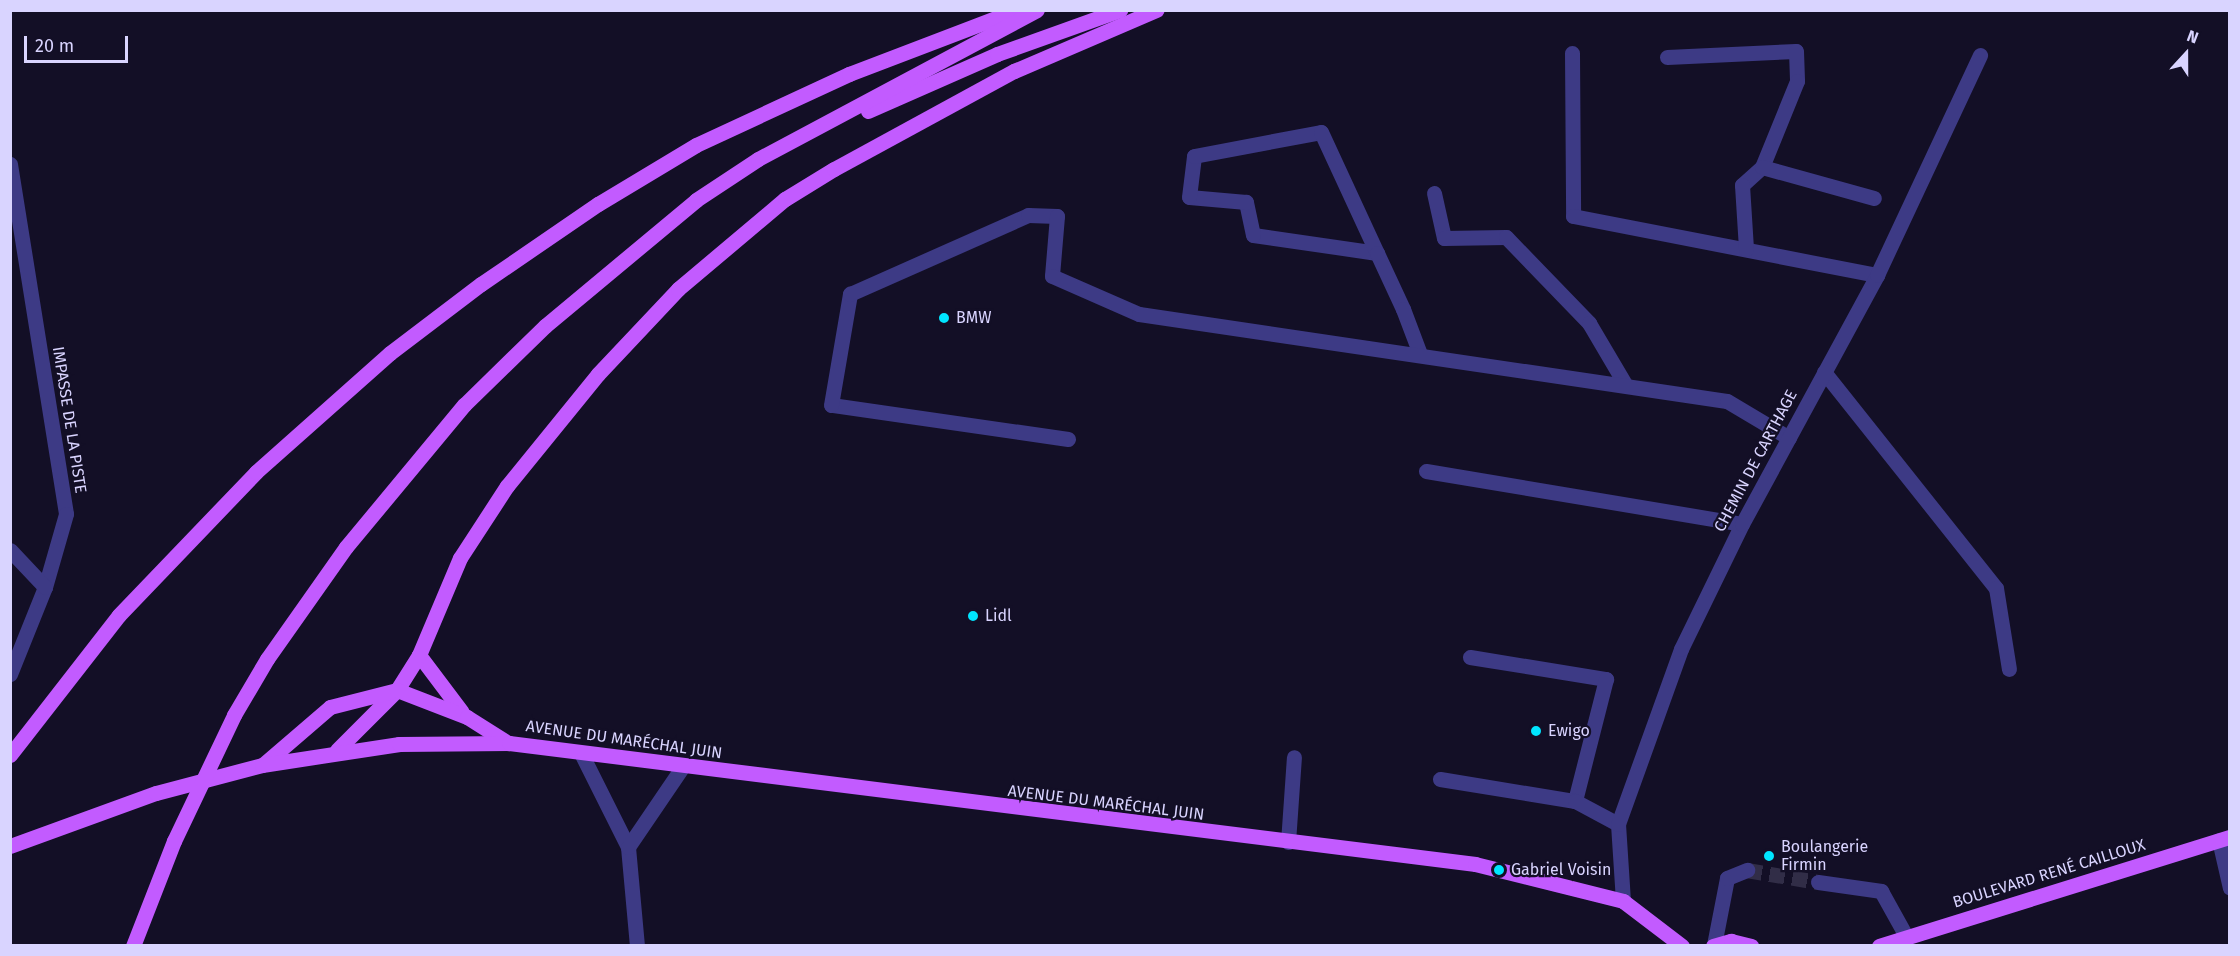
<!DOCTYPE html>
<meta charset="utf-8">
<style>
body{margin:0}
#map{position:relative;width:2240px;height:956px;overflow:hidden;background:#130f26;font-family:"Fira Sans",sans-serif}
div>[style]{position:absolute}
.minor-tunnel>*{height:15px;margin-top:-7.5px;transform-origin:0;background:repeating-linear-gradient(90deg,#312d47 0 15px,transparent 0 23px)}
.minor>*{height:15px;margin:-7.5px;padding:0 7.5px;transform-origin:7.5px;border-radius:7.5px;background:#3d3a85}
.major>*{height:15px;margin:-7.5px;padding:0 7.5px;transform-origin:7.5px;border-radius:7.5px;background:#c25bff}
.dots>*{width:16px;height:16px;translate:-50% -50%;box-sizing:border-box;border:3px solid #130f26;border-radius:50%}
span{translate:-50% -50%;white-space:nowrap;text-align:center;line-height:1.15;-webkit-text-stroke:4.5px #130f26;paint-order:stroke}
.poi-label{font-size:16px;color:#d9d4ff}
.left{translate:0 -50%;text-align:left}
.street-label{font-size:16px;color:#d9d4ff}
.frame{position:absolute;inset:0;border:12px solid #d9d4ff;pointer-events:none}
.north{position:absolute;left:2156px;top:24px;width:60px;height:60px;-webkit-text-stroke:4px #130f26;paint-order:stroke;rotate:21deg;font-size:16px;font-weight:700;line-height:24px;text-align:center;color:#d9d4ff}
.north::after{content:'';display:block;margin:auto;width:21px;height:27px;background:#d9d4ff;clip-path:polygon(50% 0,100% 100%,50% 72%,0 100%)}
.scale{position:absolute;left:24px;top:36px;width:104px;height:27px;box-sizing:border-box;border:3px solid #d9d4ff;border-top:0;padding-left:8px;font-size:18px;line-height:21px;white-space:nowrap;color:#d9d4ff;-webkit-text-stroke:4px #130f26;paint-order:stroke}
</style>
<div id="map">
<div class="minor-tunnel">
<div style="left:1747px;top:870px;width:72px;rotate:9.6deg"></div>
</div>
<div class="minor">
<div style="left:1572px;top:53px;width:163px;rotate:89.6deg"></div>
<div style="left:1573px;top:216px;width:310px;rotate:11deg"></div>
<div style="left:1667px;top:57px;width:129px;rotate:-2.7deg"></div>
<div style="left:1796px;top:51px;width:30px;rotate:88deg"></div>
<div style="left:1797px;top:81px;width:93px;rotate:112.1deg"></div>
<div style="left:1762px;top:167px;width:27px;rotate:138deg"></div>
<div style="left:1742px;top:185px;width:64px;rotate:86.4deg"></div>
<div style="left:10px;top:164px;width:354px;rotate:80.9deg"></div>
<div style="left:66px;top:514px;width:76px;rotate:106deg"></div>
<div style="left:45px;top:587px;width:94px;rotate:111.9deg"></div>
<div style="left:1762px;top:167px;width:116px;rotate:15.5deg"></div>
<div style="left:1434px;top:193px;width:46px;rotate:77.5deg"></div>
<div style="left:1444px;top:238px;width:62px;rotate:-0.9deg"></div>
<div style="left:1506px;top:237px;width:120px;rotate:46deg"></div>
<div style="left:1589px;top:323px;width:71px;rotate:59.5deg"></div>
<div style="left:1377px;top:253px;width:125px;rotate:-171.7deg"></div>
<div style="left:1253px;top:235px;width:34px;rotate:-102deg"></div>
<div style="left:1246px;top:202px;width:57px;rotate:-175deg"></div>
<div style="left:1189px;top:197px;width:41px;rotate:-83deg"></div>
<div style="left:1194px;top:156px;width:129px;rotate:-10.7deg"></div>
<div style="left:1321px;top:132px;width:133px;rotate:65.2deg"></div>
<div style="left:1377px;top:253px;width:62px;rotate:65.1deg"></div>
<div style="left:1403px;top:309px;width:48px;rotate:69.3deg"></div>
<div style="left:1824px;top:372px;width:276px;rotate:51.5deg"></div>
<div style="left:1996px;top:588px;width:82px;rotate:80.9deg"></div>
<div style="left:1068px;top:439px;width:239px;rotate:-171.8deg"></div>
<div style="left:831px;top:405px;width:113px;rotate:-80.3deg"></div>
<div style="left:850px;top:294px;width:195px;rotate:-23.9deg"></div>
<div style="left:1028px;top:215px;width:29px;rotate:2deg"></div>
<div style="left:1057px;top:216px;width:60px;rotate:94.8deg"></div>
<div style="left:1052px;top:276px;width:95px;rotate:23.6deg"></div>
<div style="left:1139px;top:314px;width:594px;rotate:8.42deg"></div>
<div style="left:1727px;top:401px;width:72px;rotate:30.8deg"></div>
<div style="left:1426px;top:471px;width:320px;rotate:9.5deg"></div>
<div style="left:10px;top:550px;width:51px;rotate:46.6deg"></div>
<div style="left:1470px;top:657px;width:138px;rotate:9.2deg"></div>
<div style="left:1606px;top:679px;width:126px;rotate:104.3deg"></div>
<div style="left:581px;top:753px;width:105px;rotate:63.4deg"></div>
<div style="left:1440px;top:779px;width:137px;rotate:9.3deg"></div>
<div style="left:1575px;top:801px;width:49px;rotate:28.1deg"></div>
<div style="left:2219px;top:840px;width:49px;rotate:77.1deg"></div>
<div style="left:1288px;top:842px;width:85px;rotate:-86deg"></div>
<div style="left:1818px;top:882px;width:64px;rotate:8.1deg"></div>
<div style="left:1881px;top:891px;width:51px;rotate:60.9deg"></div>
<div style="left:1623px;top:901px;width:77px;rotate:-93.7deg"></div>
<div style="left:1618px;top:824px;width:186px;rotate:-70.2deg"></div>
<div style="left:1681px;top:649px;width:139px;rotate:-64deg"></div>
<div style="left:1742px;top:524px;width:283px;rotate:-61.5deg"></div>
<div style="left:1877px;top:275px;width:243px;rotate:-64.9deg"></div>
<div style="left:1714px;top:945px;width:68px;rotate:-79deg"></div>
<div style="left:1727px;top:878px;width:22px;rotate:-22deg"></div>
<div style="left:637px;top:946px;width:99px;rotate:-95.2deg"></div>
<div style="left:628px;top:847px;width:98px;rotate:-55.8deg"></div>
</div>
<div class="major">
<div style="left:868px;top:111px;width:141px;rotate:-23.8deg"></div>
<div style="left:997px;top:54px;width:131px;rotate:-19.7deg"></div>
<div style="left:419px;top:655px;width:71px;rotate:53deg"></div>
<div style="left:337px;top:750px;width:85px;rotate:-45deg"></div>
<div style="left:397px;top:690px;width:41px;rotate:-57.8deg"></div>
<div style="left:419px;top:655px;width:105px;rotate:-67.1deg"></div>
<div style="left:460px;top:558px;width:86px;rotate:-56.9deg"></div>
<div style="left:507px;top:486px;width:144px;rotate:-50.9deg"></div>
<div style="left:598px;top:374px;width:117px;rotate:-46.7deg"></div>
<div style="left:678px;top:289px;width:140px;rotate:-40.1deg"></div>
<div style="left:785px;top:199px;width:57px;rotate:-31.5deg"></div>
<div style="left:834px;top:169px;width:205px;rotate:-28.6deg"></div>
<div style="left:1014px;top:71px;width:155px;rotate:-23.2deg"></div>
<div style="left:10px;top:755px;width:177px;rotate:-52.1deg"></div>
<div style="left:119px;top:615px;width:198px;rotate:-46.2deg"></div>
<div style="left:256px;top:472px;width:179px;rotate:-41.6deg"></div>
<div style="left:390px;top:353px;width:114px;rotate:-37.2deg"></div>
<div style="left:481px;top:284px;width:142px;rotate:-34.4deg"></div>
<div style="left:598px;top:204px;width:114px;rotate:-31deg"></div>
<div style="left:696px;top:145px;width:169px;rotate:-24.9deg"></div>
<div style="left:849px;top:74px;width:180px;rotate:-20.9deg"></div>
<div style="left:265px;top:763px;width:86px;rotate:-40.7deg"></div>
<div style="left:330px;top:707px;width:69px;rotate:-14.2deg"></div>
<div style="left:397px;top:690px;width:75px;rotate:21.1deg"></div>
<div style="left:467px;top:717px;width:49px;rotate:32.4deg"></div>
<div style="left:10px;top:846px;width:155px;rotate:-20deg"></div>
<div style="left:156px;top:793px;width:110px;rotate:-14.8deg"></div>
<div style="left:262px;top:765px;width:139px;rotate:-8.7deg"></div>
<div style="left:399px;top:744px;width:110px;rotate:-0.5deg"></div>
<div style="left:509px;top:743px;width:974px;rotate:7.14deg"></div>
<div style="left:1475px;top:864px;width:153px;rotate:14deg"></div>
<div style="left:1623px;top:901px;width:74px;rotate:37.3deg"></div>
<div style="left:133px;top:946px;width:113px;rotate:-68.7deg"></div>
<div style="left:174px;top:841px;width:140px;rotate:-64.5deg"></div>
<div style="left:234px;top:715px;width:65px;rotate:-59.5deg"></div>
<div style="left:267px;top:659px;width:137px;rotate:-54.8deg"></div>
<div style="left:346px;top:547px;width:185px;rotate:-50.3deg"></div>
<div style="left:464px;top:405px;width:113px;rotate:-44.3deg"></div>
<div style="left:545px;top:326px;width:197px;rotate:-39.8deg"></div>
<div style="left:696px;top:200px;width:74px;rotate:-33.5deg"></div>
<div style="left:758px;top:159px;width:316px;rotate:-28.1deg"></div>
<div style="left:1713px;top:946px;width:19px;rotate:-16deg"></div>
<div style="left:1731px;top:941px;width:21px;rotate:14deg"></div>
<div style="left:1879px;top:946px;width:368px;rotate:-17.3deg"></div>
</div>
<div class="dots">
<div style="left:944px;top:318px;background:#00e5ff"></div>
<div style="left:973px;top:616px;background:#00e5ff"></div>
<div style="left:1536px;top:731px;background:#00e5ff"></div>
<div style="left:1769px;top:856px;background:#00e5ff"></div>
<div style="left:1499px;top:870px;background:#00e5ff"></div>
</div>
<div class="poi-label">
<span class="left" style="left:956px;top:318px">BMW</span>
<span class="left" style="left:985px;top:616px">Lidl</span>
<span class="left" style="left:1548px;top:731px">Ewigo</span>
<span class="left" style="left:1781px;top:856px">Boulangerie<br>Firmin</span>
<span class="left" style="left:1511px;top:870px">Gabriel Voisin</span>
</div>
<div class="street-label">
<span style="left:69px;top:420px;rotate:81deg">IMPASSE DE LA PISTE</span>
<span style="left:1756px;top:461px;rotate:-62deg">CHEMIN DE CARTHAGE</span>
<span style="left:624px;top:740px;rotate:8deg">AVENUE DU MARÉCHAL JUIN</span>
<span style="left:1106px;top:803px;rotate:7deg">AVENUE DU MARÉCHAL JUIN</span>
<span style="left:2049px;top:874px;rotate:-17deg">BOULEVARD RENÉ CAILLOUX</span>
</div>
<div class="frame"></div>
<div class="north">N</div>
<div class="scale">20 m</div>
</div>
